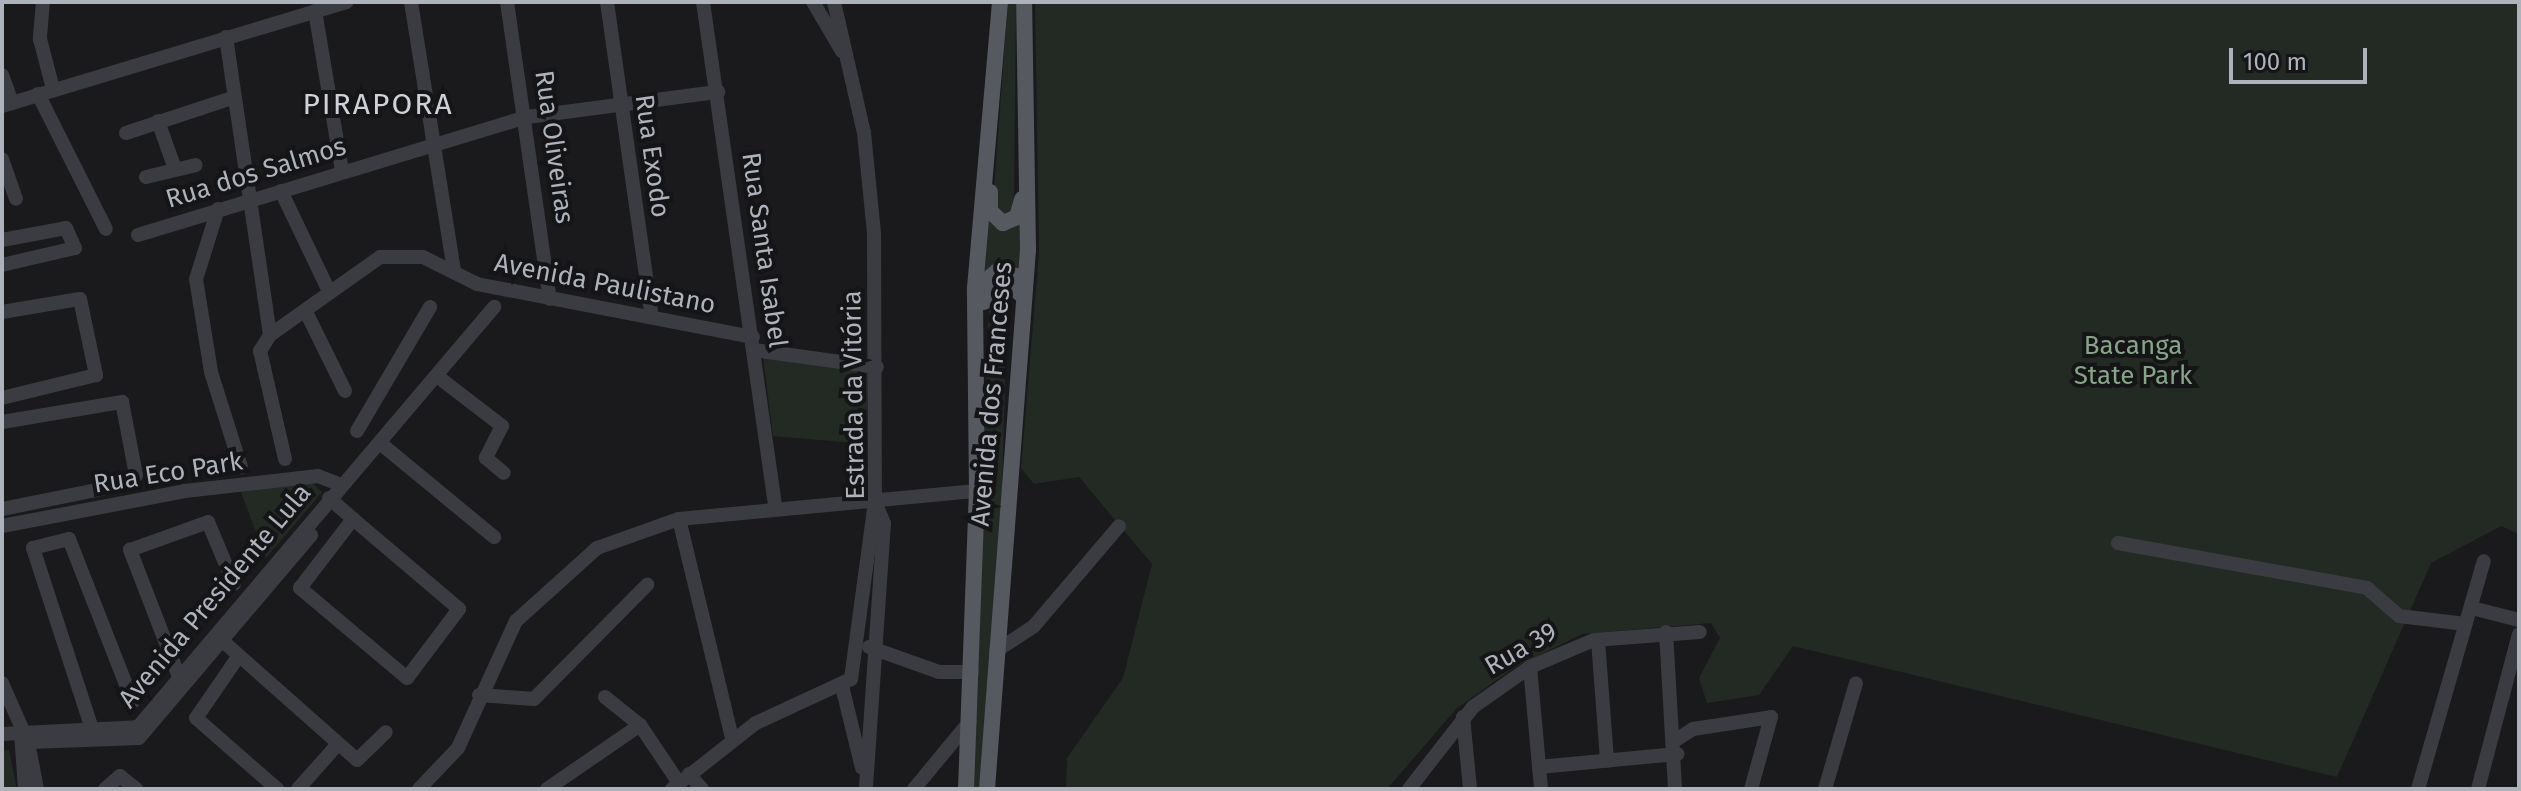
<!DOCTYPE html>
<meta charset="utf-8">
<style>
body{margin:0}
#map{position:relative;width:2521px;height:791px;overflow:hidden;background:#1a1a1c;font-family:"Fira Sans",sans-serif}
div>[style]{position:absolute}
.green>*{inset:0;background:#222a23}
.minor>*{height:14px;margin:-7px;padding:0 7px;transform-origin:7px;border-radius:7px;background:#3b3c41}
.major>*{height:16px;margin:-8px;padding:0 8px;transform-origin:8px;border-radius:8px;background:#575960}
span{translate:-50% -50%;white-space:nowrap;text-align:center;line-height:1.15;-webkit-text-stroke:8px #151517;paint-order:stroke}
.street-label{font-size:26px;color:#adb2bb}
.park-label{font-size:26px;color:#86a487}
.quarter-label{font-size:30px;color:#ced1d7;letter-spacing:2px}
.frame{position:absolute;inset:0;border:4px solid #adb2bb;pointer-events:none}
.scale{position:absolute;left:2229px;top:48px;width:138px;height:36px;box-sizing:border-box;border:4px solid #adb2bb;border-top:0;padding-left:10px;font-size:24px;line-height:28px;white-space:nowrap;color:#adb2bb;-webkit-text-stroke:6px #151517;paint-order:stroke}
</style>
<div id="map">
<div class="green">
<div style="clip-path:polygon(1008px 2px,1016px 2px,1014px 206px,1005px 216px,993px 202px)"></div>
<div style="clip-path:polygon(1035px 2px,2519px 2px,2519px 534px,2501px 526px,2431px 563px,2337px 777px,1793px 646px,1759px 695px,1707px 703px,1699px 678px,1720px 638px,1711px 623px,1582px 634px,1515px 667px,1457px 708px,1387px 789px,1066px 789px,1067px 758px,1123px 678px,1152px 564px,1079px 477px,1034px 484px,1021px 468px,1039px 253px)"></div>
<div style="clip-path:polygon(983px 213px,1003px 230px,1024px 219px,1022px 269px,999px 260px,981px 276px)"></div>
<div style="clip-path:polygon(1008px 276px,1002px 490px,981px 789px,973px 789px,988px 324px,991px 289px)"></div>
<div style="clip-path:polygon(763px 357px,868px 371px,866px 444px,773px 436px)"></div>
<div style="clip-path:polygon(311px 482px,322px 492px,266px 558px,240px 490px)"></div>
<div style="clip-path:polygon(2px 750px,9px 750px,17px 789px,2px 789px)"></div>
</div>
<div class="minor">
<div style="left:43px;top:2px;width:37px;rotate:95deg"></div>
<div style="left:40px;top:39px;width:52px;rotate:75.4deg"></div>
<div style="left:411px;top:2px;width:270px;rotate:80.9deg"></div>
<div style="left:507px;top:2px;width:300px;rotate:81.8deg"></div>
<div style="left:607px;top:2px;width:318px;rotate:81.9deg"></div>
<div style="left:703px;top:2px;width:508px;rotate:81.85deg"></div>
<div style="left:813px;top:2px;width:57px;rotate:59.4deg"></div>
<div style="left:834px;top:2px;width:134px;rotate:77.1deg"></div>
<div style="left:864px;top:133px;width:101px;rotate:84.3deg"></div>
<div style="left:874px;top:234px;width:268px;rotate:89.8deg"></div>
<div style="left:875px;top:502px;width:23px;rotate:67deg"></div>
<div style="left:884px;top:523px;width:267px;rotate:93.9deg"></div>
<div style="left:315px;top:11px;width:162px;rotate:80.4deg"></div>
<div style="left:226px;top:37px;width:301px;rotate:81.6deg"></div>
<div style="left:2px;top:75px;width:30px;rotate:70deg"></div>
<div style="left:38px;top:94px;width:151px;rotate:63.3deg"></div>
<div style="left:2px;top:106px;width:360px;rotate:-16.8deg"></div>
<div style="left:158px;top:121px;width:51px;rotate:70.5deg"></div>
<div style="left:126px;top:133px;width:112px;rotate:-18.3deg"></div>
<div style="left:2px;top:159px;width:42px;rotate:70.7deg"></div>
<div style="left:146px;top:177px;width:51px;rotate:-13.5deg"></div>
<div style="left:281px;top:191px;width:111px;rotate:64.4deg"></div>
<div style="left:218px;top:209px;width:73px;rotate:107.4deg"></div>
<div style="left:196px;top:279px;width:94px;rotate:80.8deg"></div>
<div style="left:211px;top:372px;width:100px;rotate:72.5deg"></div>
<div style="left:138px;top:235px;width:407px;rotate:-16.9deg"></div>
<div style="left:527px;top:117px;width:193px;rotate:-7.5deg"></div>
<div style="left:2px;top:240px;width:65px;rotate:-10.6deg"></div>
<div style="left:66px;top:228px;width:22px;rotate:66deg"></div>
<div style="left:75px;top:248px;width:75px;rotate:166.9deg"></div>
<div style="left:2px;top:312px;width:79px;rotate:-9.5deg"></div>
<div style="left:80px;top:299px;width:78px;rotate:78.1deg"></div>
<div style="left:96px;top:375px;width:97px;rotate:166.3deg"></div>
<div style="left:306px;top:312px;width:88px;rotate:63.7deg"></div>
<div style="left:754px;top:350px;width:124px;rotate:7.9deg"></div>
<div style="left:437px;top:376px;width:82px;rotate:37.6deg"></div>
<div style="left:502px;top:426px;width:36px;rotate:117deg"></div>
<div style="left:486px;top:458px;width:23px;rotate:40deg"></div>
<div style="left:2px;top:422px;width:122px;rotate:-9.5deg"></div>
<div style="left:122px;top:402px;width:74px;rotate:79.1deg"></div>
<div style="left:136px;top:475px;width:9px;rotate:122deg"></div>
<div style="left:131px;top:483px;width:132px;rotate:168.6deg"></div>
<div style="left:357px;top:431px;width:144px;rotate:-59.5deg"></div>
<div style="left:380px;top:443px;width:148px;rotate:39.5deg"></div>
<div style="left:285px;top:459px;width:111px;rotate:-103deg"></div>
<div style="left:260px;top:351px;width:19px;rotate:-58deg"></div>
<div style="left:270px;top:335px;width:135px;rotate:-35.3deg"></div>
<div style="left:380px;top:257px;width:43px"></div>
<div style="left:423px;top:257px;width:60px;rotate:26.6deg"></div>
<div style="left:477px;top:284px;width:281px;rotate:10.9deg"></div>
<div style="left:329px;top:498px;width:32px;rotate:41deg"></div>
<div style="left:353px;top:519px;width:139px;rotate:40.3deg"></div>
<div style="left:459px;top:609px;width:86px;rotate:127deg"></div>
<div style="left:407px;top:678px;width:140px;rotate:-139.9deg"></div>
<div style="left:300px;top:588px;width:87px;rotate:-52.5deg"></div>
<div style="left:679px;top:519px;width:225px;rotate:76.4deg"></div>
<div style="left:2px;top:526px;width:186px;rotate:-10.8deg"></div>
<div style="left:185px;top:491px;width:134px;rotate:-6.4deg"></div>
<div style="left:318px;top:476px;width:25px;rotate:21deg"></div>
<div style="left:2118px;top:543px;width:253px;rotate:10.2deg"></div>
<div style="left:2367px;top:588px;width:43px;rotate:41.2deg"></div>
<div style="left:2399px;top:616px;width:67px;rotate:6.8deg"></div>
<div style="left:2472px;top:608px;width:49px;rotate:14.3deg"></div>
<div style="left:1666px;top:632px;width:157px;rotate:86.7deg"></div>
<div style="left:217px;top:636px;width:187px;rotate:41.5deg"></div>
<div style="left:357px;top:760px;width:40px;rotate:-44deg"></div>
<div style="left:1598px;top:640px;width:121px;rotate:85.7deg"></div>
<div style="left:869px;top:647px;width:74px;rotate:19.7deg"></div>
<div style="left:939px;top:672px;width:33px"></div>
<div style="left:996px;top:651px;width:45px;rotate:-33.3deg"></div>
<div style="left:1034px;top:626px;width:131px;rotate:-49.6deg"></div>
<div style="left:238px;top:657px;width:74px;rotate:124.5deg"></div>
<div style="left:196px;top:718px;width:108px;rotate:41.2deg"></div>
<div style="left:1530px;top:667px;width:122px;rotate:84.8deg"></div>
<div style="left:181px;top:682px;width:142px;rotate:-111.1deg"></div>
<div style="left:130px;top:550px;width:83px;rotate:-19.7deg"></div>
<div style="left:208px;top:522px;width:67px;rotate:67.2deg"></div>
<div style="left:2px;top:683px;width:64px;rotate:66.2deg"></div>
<div style="left:28px;top:742px;width:48px;rotate:79.2deg"></div>
<div style="left:842px;top:686px;width:84px;rotate:76.3deg"></div>
<div style="left:479px;top:695px;width:55px;rotate:4.2deg"></div>
<div style="left:534px;top:699px;width:161px;rotate:-45.3deg"></div>
<div style="left:605px;top:697px;width:45px;rotate:38.7deg"></div>
<div style="left:640px;top:725px;width:70px;rotate:56.1deg"></div>
<div style="left:1463px;top:717px;width:72px;rotate:84.4deg"></div>
<div style="left:21px;top:733px;width:56px;rotate:85.9deg"></div>
<div style="left:2px;top:734px;width:136px;rotate:-2.9deg"></div>
<div style="left:138px;top:727px;width:551px;rotate:-49.71deg"></div>
<div style="left:95px;top:738px;width:200px;rotate:-108.1deg"></div>
<div style="left:33px;top:548px;width:37px;rotate:-14deg"></div>
<div style="left:69px;top:539px;width:175px;rotate:68.6deg"></div>
<div style="left:1676px;top:740px;width:20px;rotate:-33deg"></div>
<div style="left:1693px;top:729px;width:79px;rotate:-8.7deg"></div>
<div style="left:1771px;top:717px;width:75px;rotate:105.5deg"></div>
<div style="left:30px;top:742px;width:109px;rotate:-2.1deg"></div>
<div style="left:139px;top:738px;width:266px;rotate:-49.7deg"></div>
<div style="left:1539px;top:767px;width:139px;rotate:-5.4deg"></div>
<div style="left:689px;top:774px;width:20px;rotate:49deg"></div>
<div style="left:105px;top:789px;width:20px;rotate:-41deg"></div>
<div style="left:120px;top:776px;width:21px;rotate:39deg"></div>
<div style="left:298px;top:789px;width:60px;rotate:-48.4deg"></div>
<div style="left:419px;top:789px;width:57px;rotate:-46.4deg"></div>
<div style="left:458px;top:748px;width:140px;rotate:-65.5deg"></div>
<div style="left:516px;top:621px;width:109px;rotate:-42deg"></div>
<div style="left:597px;top:548px;width:87px;rotate:-19.5deg"></div>
<div style="left:679px;top:519px;width:299px;rotate:-5.4deg"></div>
<div style="left:547px;top:789px;width:113px;rotate:-34.5deg"></div>
<div style="left:672px;top:789px;width:107px;rotate:-38.2deg"></div>
<div style="left:756px;top:723px;width:105px;rotate:-24.9deg"></div>
<div style="left:851px;top:679px;width:179px;rotate:-82.3deg"></div>
<div style="left:914px;top:789px;width:88px;rotate:-50.5deg"></div>
<div style="left:1409px;top:789px;width:104px;rotate:-52deg"></div>
<div style="left:1473px;top:707px;width:70px;rotate:-35.1deg"></div>
<div style="left:1530px;top:667px;width:69px;rotate:-22.9deg"></div>
<div style="left:1594px;top:640px;width:106px;rotate:-4.3deg"></div>
<div style="left:1825px;top:789px;width:110px;rotate:-73.7deg"></div>
<div style="left:2418px;top:789px;width:237px;rotate:-73.9deg"></div>
<div style="left:2478px;top:789px;width:160px;rotate:-75.2deg"></div>
</div>
<div class="major">
<div style="left:990px;top:192px;width:19px;rotate:90deg"></div>
<div style="left:990px;top:211px;width:18px;rotate:43deg"></div>
<div style="left:1003px;top:223px;width:15px;rotate:-23deg"></div>
<div style="left:1017px;top:217px;width:19px;rotate:-74deg"></div>
<div style="left:984px;top:302px;width:23px;rotate:-80deg"></div>
<div style="left:988px;top:279px;width:16px;rotate:-40deg"></div>
<div style="left:1000px;top:269px;width:17px;rotate:24deg"></div>
<div style="left:1016px;top:276px;width:17px;rotate:80deg"></div>
<div style="left:966px;top:789px;width:298px;rotate:-87.9deg"></div>
<div style="left:977px;top:491px;width:203px;rotate:-90.6deg"></div>
<div style="left:975px;top:288px;width:287px;rotate:-85deg"></div>
<div style="left:987px;top:789px;width:541px;rotate:-85.65deg"></div>
<div style="left:1028px;top:250px;width:248px;rotate:-90.9deg"></div>
</div>
<div class="street-label">
<span style="left:554px;top:147px;rotate:82deg">Rua Oliveiras</span>
<span style="left:652px;top:156px;rotate:82deg">Rua Exodo</span>
<span style="left:256px;top:173px;rotate:-17deg">Rua dos Salmos</span>
<span style="left:764px;top:250px;rotate:82deg">Rua Santa Isabel</span>
<span style="left:605px;top:284px;rotate:11deg">Avenida Paulistano</span>
<span style="left:992px;top:394px;rotate:-85deg">Avenida dos Franceses</span>
<span style="left:854px;top:395px;rotate:-91deg">Estrada da Vitória</span>
<span style="left:168px;top:473px;rotate:-9deg">Rua Eco Park</span>
<span style="left:215px;top:596px;rotate:-50deg">Avenida Presidente Lula</span>
<span style="left:1521px;top:649px;rotate:-30deg">Rua 39</span>
</div>
<div class="park-label">
<span style="left:2133px;top:361px">Bacanga<br>State Park</span>
</div>
<div class="quarter-label">
<span style="left:378px;top:104px">PIRAPORA</span>
</div>
<div class="frame"></div>
<div class="scale">100 m</div>
</div>
